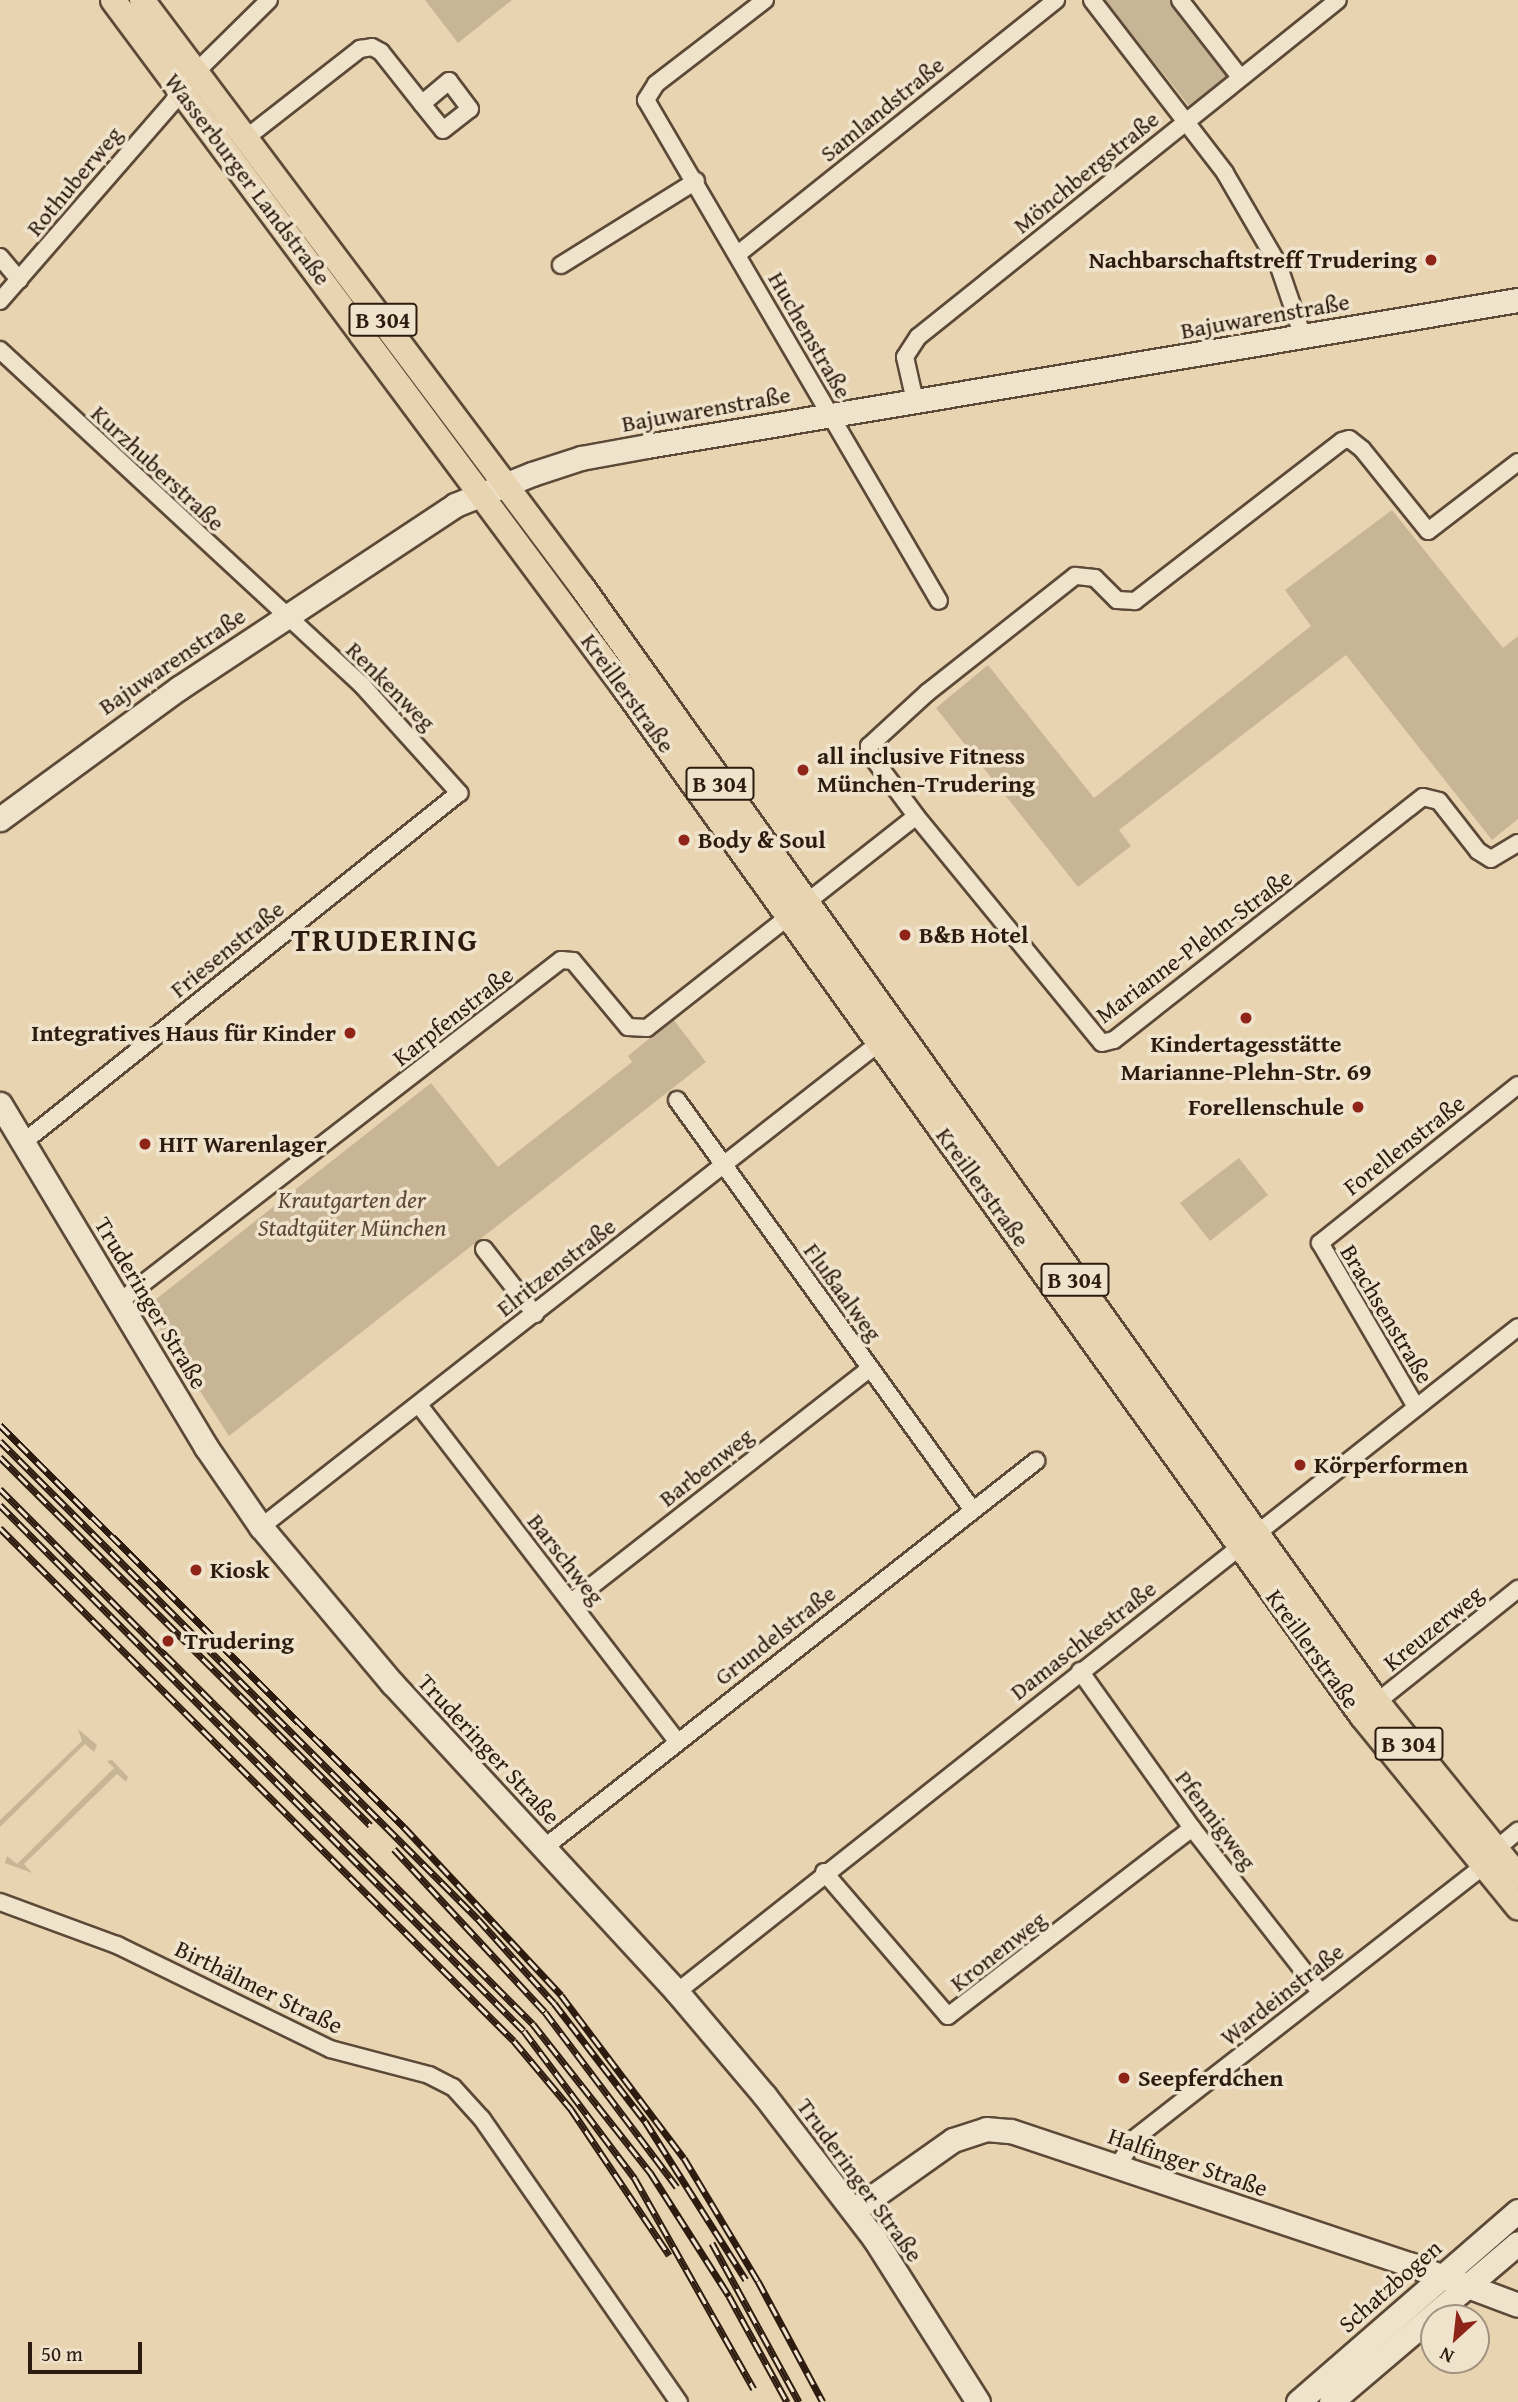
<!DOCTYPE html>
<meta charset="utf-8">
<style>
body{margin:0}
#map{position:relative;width:1518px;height:2402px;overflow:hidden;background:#e8d4b0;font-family:"Gentium Book Plus",serif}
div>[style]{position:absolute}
.green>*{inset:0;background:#c8b595}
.roads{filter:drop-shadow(2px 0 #5c4937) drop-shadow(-2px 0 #5c4937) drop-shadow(0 2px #5c4937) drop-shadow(0 -2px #5c4937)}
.street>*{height:16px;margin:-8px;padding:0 8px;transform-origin:8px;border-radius:8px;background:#f0e3cc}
.secondary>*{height:23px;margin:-11.5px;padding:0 11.5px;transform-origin:11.5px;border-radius:11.5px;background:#f0e3cc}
.primary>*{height:24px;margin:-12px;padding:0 12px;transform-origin:12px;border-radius:12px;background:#e8d4b0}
.rail>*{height:7px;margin-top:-3.5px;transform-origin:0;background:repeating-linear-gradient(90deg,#f0e3cc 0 13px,#2d1b0f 0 26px);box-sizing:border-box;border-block:2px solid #2d1b0f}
.dots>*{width:19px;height:19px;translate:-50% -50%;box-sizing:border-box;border:4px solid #f0e3cc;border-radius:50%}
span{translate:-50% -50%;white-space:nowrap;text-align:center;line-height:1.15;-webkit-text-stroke:7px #f0e3cc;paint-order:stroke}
.shield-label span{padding:2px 5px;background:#f0e3cc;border:2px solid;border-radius:5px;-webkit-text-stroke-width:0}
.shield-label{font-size:23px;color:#2d1b0f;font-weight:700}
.street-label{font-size:24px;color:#2d1b0f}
.poi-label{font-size:24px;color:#2d1b0f;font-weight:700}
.right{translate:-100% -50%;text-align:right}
.left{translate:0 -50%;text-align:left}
.park-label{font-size:24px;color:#5c4937;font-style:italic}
.district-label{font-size:32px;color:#2d1b0f;font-weight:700;letter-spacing:2px}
.north{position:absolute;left:1420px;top:2304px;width:70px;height:70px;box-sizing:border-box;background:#f0e3cc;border:2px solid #a29380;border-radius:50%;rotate:207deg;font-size:19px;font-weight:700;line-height:28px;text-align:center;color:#2d1b0f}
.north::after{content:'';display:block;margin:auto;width:24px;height:32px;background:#8f2418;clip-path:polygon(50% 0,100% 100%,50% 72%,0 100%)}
.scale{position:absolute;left:28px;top:2342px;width:114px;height:32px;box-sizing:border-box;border:4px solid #2d1b0f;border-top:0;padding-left:9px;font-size:21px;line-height:24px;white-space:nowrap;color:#2d1b0f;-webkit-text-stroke:5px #f0e3cc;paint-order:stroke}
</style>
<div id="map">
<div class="green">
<div style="clip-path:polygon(425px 0,512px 0,458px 43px)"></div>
<div style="clip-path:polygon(1104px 0,1171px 0,1230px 75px,1190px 107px)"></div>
<div style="clip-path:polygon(1392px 510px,1503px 648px,1518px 636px,1518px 819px,1492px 840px,1346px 655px,1119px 830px,1131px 846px,1078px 887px,936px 708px,988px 665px,1094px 798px,1311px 626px,1285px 590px)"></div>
<div style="clip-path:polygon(673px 1019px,706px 1062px,229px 1436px,146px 1307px,431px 1083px,498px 1167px,632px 1062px,628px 1056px)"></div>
<div style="clip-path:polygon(1239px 1158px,1268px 1195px,1210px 1241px,1180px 1203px)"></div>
<div style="clip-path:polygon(78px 1729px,97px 1745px,94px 1752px,85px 1744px,0 1827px,0 1820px,82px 1741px)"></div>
<div style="clip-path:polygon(112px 1760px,128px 1777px,126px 1782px,117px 1774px,24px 1864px,32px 1873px,5px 1863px,7px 1856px,17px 1864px,114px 1768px,107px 1761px)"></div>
</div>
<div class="roads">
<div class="street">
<div style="left:765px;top:0;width:138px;rotate:142.4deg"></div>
<div style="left:656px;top:84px;width:19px;rotate:122deg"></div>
<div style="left:646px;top:100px;width:580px;rotate:59.68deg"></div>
<div style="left:1092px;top:0;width:218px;rotate:52.4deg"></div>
<div style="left:1225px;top:173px;width:105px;rotate:59.8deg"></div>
<div style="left:1278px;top:264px;width:77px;rotate:71.1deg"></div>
<div style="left:1180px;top:0;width:98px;rotate:52.1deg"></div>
<div style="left:197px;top:71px;width:101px;rotate:-44.6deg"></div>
<div style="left:246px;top:138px;width:145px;rotate:-38deg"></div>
<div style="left:360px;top:49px;width:12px;rotate:-9deg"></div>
<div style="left:372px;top:47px;width:10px;rotate:29deg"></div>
<div style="left:381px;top:52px;width:66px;rotate:51.7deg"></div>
<div style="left:422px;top:104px;width:33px;rotate:51deg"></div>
<div style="left:443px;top:130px;width:34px;rotate:-38deg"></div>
<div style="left:470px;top:109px;width:35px;rotate:-127deg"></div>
<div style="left:449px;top:81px;width:35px;rotate:140deg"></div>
<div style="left:738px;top:254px;width:407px;rotate:-38.6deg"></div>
<div style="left:0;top:257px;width:30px;rotate:50deg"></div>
<div style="left:561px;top:265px;width:159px;rotate:-31.9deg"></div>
<div style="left:0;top:301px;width:277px;rotate:-49deg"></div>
<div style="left:0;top:350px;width:492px;rotate:42.8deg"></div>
<div style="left:361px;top:684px;width:147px;rotate:48deg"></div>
<div style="left:459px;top:793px;width:556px;rotate:141.28deg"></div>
<div style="left:915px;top:401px;width:45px;rotate:-102.8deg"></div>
<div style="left:905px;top:357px;width:24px;rotate:-57deg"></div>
<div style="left:918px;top:337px;width:538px;rotate:-38.74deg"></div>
<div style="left:1518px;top:462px;width:113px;rotate:142.5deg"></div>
<div style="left:1428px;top:531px;width:105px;rotate:-128.8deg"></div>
<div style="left:1362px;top:449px;width:16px;rotate:-142deg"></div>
<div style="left:1349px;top:439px;width:7px;rotate:164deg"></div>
<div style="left:1342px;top:441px;width:262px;rotate:142.3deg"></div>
<div style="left:1135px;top:601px;width:18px;rotate:-177deg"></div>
<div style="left:1117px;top:600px;width:31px;rotate:-135deg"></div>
<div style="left:1095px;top:578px;width:20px;rotate:-174deg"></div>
<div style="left:1075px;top:576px;width:187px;rotate:141.7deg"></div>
<div style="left:928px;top:692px;width:80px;rotate:137.5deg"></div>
<div style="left:869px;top:746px;width:8px;rotate:83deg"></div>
<div style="left:870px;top:754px;width:77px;rotate:53.4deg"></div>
<div style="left:916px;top:816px;width:293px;rotate:50.7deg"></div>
<div style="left:1102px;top:1043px;width:12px;rotate:-14deg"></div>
<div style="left:1114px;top:1040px;width:393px;rotate:-38.2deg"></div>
<div style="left:1423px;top:797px;width:16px;rotate:14deg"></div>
<div style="left:1439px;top:801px;width:63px;rotate:52deg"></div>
<div style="left:1478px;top:851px;width:15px;rotate:32deg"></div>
<div style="left:1491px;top:859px;width:31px;rotate:-31deg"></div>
<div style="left:677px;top:1100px;width:504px;rotate:54.2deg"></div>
<div style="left:484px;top:1249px;width:83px;rotate:51.9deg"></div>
<div style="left:119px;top:1302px;width:559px;rotate:-37.73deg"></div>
<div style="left:561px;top:960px;width:12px;rotate:5deg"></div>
<div style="left:573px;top:961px;width:86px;rotate:50.2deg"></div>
<div style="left:628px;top:1027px;width:19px;rotate:3deg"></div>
<div style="left:647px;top:1028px;width:342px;rotate:-38.2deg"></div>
<div style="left:419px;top:1405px;width:424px;rotate:52.5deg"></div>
<div style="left:1416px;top:1407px;width:190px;rotate:-120.3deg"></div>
<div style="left:1320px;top:1243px;width:253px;rotate:-38.6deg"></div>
<div style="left:261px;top:1527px;width:785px;rotate:-38.07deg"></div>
<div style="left:571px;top:1602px;width:380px;rotate:-38deg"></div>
<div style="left:1080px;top:1671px;width:193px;rotate:54.5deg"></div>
<div style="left:1192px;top:1828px;width:209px;rotate:52deg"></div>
<div style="left:1377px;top:1702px;width:181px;rotate:-38.7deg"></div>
<div style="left:545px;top:1847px;width:625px;rotate:-38.17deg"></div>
<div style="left:1495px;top:1850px;width:30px;rotate:-40deg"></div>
<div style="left:824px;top:1872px;width:190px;rotate:49.3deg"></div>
<div style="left:948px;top:2016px;width:308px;rotate:-37.6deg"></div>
<div style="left:0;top:1902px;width:125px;rotate:20.2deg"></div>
<div style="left:117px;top:1945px;width:237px;rotate:26deg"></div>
<div style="left:330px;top:2049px;width:102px;rotate:14.7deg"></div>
<div style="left:429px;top:2075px;width:27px;rotate:27deg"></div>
<div style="left:453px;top:2087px;width:43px;rotate:47.8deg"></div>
<div style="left:482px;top:2119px;width:345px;rotate:55.2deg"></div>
<div style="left:677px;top:1992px;width:1072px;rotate:-38.33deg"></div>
<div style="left:1118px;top:2166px;width:31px;rotate:-59deg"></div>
<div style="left:1134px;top:2139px;width:443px;rotate:-38deg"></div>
</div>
<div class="secondary">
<div style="left:0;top:819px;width:222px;rotate:-36.2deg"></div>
<div style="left:179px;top:688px;width:331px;rotate:-33.5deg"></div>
<div style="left:455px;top:505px;width:83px;rotate:-21.9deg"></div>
<div style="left:532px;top:474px;width:52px;rotate:-18.1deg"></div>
<div style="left:581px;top:458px;width:67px;rotate:-10.3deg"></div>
<div style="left:647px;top:446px;width:883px;rotate:-9.52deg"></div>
<div style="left:0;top:1104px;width:400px;rotate:59deg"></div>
<div style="left:206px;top:1447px;width:97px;rotate:55.5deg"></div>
<div style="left:261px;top:1527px;width:204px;rotate:50deg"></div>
<div style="left:392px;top:1683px;width:420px;rotate:47.3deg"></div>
<div style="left:677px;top:1992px;width:136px;rotate:49.8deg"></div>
<div style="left:765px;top:2096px;width:179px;rotate:52.5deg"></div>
<div style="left:874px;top:2238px;width:194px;rotate:57.6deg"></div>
<div style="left:854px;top:2210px;width:121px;rotate:-35.3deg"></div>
<div style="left:953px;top:2140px;width:35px;rotate:-18deg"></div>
<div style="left:986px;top:2129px;width:25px;rotate:5deg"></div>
<div style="left:1011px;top:2131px;width:420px;rotate:18.5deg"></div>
<div style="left:1409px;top:2264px;width:116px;rotate:20.6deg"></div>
<div style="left:1298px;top:2402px;width:291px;rotate:-41deg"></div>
<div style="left:1331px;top:2402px;width:245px;rotate:-40.4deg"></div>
</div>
<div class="primary">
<div style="left:113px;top:0;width:855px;rotate:53.37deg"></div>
<div style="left:623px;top:686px;width:1268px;rotate:54.34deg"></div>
<div style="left:1362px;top:1716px;width:247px;rotate:50.8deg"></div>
<div style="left:142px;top:0;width:734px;rotate:53.15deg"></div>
<div style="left:582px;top:587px;width:1369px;rotate:54.51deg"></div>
<div style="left:1377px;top:1702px;width:224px;rotate:51deg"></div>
</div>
</div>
<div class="rail">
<div style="left:0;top:1425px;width:570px;rotate:44.86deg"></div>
<div style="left:404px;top:1827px;width:230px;rotate:46.9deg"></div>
<div style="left:561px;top:1995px;width:204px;rotate:53deg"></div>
<div style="left:684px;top:2158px;width:144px;rotate:59deg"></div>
<div style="left:758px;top:2281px;width:137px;rotate:61.8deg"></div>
<div style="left:0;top:1441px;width:676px;rotate:45deg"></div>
<div style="left:478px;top:1919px;width:113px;rotate:47.9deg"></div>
<div style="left:554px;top:2003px;width:149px;rotate:52.4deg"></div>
<div style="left:645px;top:2121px;width:188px;rotate:57.6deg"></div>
<div style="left:0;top:1457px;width:522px;rotate:44.84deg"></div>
<div style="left:0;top:1489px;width:755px;rotate:45.11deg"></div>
<div style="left:533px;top:2024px;width:189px;rotate:51.7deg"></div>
<div style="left:650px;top:2172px;width:147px;rotate:57.5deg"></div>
<div style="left:729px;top:2296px;width:121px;rotate:61.3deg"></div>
<div style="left:0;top:1505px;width:742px;rotate:45.11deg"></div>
<div style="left:524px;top:2031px;width:185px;rotate:53.1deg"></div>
<div style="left:635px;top:2179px;width:241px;rotate:60.5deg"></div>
<div style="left:0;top:1528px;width:726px;rotate:44.94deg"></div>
<div style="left:514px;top:2041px;width:89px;rotate:50deg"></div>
<div style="left:571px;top:2109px;width:176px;rotate:56.1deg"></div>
<div style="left:394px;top:1849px;width:222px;rotate:47.2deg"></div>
<div style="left:545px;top:2012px;width:219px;rotate:53deg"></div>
<div style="left:712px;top:2243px;width:181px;rotate:61.3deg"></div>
</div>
<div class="dots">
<div style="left:1431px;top:260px;background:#8f2418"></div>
<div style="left:803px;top:770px;background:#8f2418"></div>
<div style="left:684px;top:840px;background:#8f2418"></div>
<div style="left:905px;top:935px;background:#8f2418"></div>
<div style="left:1246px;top:1018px;background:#8f2418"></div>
<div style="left:350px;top:1033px;background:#8f2418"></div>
<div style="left:1358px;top:1107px;background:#8f2418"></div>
<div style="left:145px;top:1144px;background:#8f2418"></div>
<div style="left:1300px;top:1465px;background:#8f2418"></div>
<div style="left:196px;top:1570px;background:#8f2418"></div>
<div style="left:168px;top:1641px;background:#8f2418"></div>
<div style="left:1124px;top:2078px;background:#8f2418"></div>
</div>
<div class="shield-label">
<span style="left:383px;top:320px">B 304</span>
<span style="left:720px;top:784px">B 304</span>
<span style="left:1075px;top:1280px">B 304</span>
<span style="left:1409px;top:1744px">B 304</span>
</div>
<div class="street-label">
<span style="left:882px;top:109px;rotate:-39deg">Samlandstraße</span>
<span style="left:1086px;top:172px;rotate:-39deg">Mönchbergstraße</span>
<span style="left:248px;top:179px;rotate:53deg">Wasserburger Landstraße</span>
<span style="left:74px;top:181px;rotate:-50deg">Rothuberweg</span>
<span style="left:1265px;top:316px;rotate:-10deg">Bajuwarenstraße</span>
<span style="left:810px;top:335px;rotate:60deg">Huchenstraße</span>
<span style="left:706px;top:409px;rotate:-10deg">Bajuwarenstraße</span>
<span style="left:158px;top:468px;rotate:43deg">Kurzhuberstraße</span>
<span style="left:172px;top:661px;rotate:-34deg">Bajuwarenstraße</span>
<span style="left:391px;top:686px;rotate:45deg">Renkenweg</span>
<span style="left:628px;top:693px;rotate:54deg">Kreillerstraße</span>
<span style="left:1194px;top:946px;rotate:-37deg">Marianne-Plehn-Straße</span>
<span style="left:227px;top:949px;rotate:-39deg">Friesenstraße</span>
<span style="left:453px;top:1016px;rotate:-38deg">Karpfenstraße</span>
<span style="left:1404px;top:1145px;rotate:-38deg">Forellenstraße</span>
<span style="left:983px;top:1187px;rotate:54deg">Kreillerstraße</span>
<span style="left:556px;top:1267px;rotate:-38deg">Elritzenstraße</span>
<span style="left:843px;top:1292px;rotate:54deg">Flußaalweg</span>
<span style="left:151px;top:1303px;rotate:59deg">Truderinger Straße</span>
<span style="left:1387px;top:1314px;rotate:59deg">Brachsenstraße</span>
<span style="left:706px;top:1467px;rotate:-38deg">Barbenweg</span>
<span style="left:566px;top:1559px;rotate:52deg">Barschweg</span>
<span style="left:1433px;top:1628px;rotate:-39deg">Kreuzerweg</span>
<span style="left:775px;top:1635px;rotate:-38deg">Grundelstraße</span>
<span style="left:1083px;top:1640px;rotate:-38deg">Damaschkestraße</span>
<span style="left:1313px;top:1649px;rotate:54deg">Kreillerstraße</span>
<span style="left:489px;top:1749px;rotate:47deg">Truderinger Straße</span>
<span style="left:1216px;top:1820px;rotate:53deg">Pfennigweg</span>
<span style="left:998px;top:1951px;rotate:-38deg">Kronenweg</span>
<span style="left:259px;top:1987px;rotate:26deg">Birthälmer Straße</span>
<span style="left:1282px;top:1994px;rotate:-38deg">Wardeinstraße</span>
<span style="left:1188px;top:2162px;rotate:19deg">Halfinger Straße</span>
<span style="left:860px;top:2180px;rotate:54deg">Truderinger Straße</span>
<span style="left:1390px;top:2286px;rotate:-41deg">Schatzbogen</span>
</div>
<div class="poi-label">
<span class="right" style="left:1417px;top:260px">Nachbarschaftstreff Trudering</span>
<span class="left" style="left:817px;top:770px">all inclusive Fitness<br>München-Trudering</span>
<span class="left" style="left:698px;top:840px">Body &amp; Soul</span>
<span class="left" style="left:919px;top:935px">B&amp;B Hotel</span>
<span class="right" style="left:336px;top:1033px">Integratives Haus für Kinder</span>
<span style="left:1246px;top:1058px">Kindertagesstätte<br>Marianne-Plehn-Str. 69</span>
<span class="right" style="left:1344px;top:1107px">Forellenschule</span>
<span class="left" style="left:159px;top:1144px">HIT Warenlager</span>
<span class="left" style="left:1314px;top:1465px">Körperformen</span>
<span class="left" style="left:210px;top:1570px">Kiosk</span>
<span class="left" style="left:184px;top:1641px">Trudering</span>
<span class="left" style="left:1138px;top:2078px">Seepferdchen</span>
</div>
<div class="park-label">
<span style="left:352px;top:1214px">Krautgarten der<br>Stadtgüter München</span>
</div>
<div class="district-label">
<span style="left:385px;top:940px">TRUDERING</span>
</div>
<div class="north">N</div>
<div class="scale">50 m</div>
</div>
